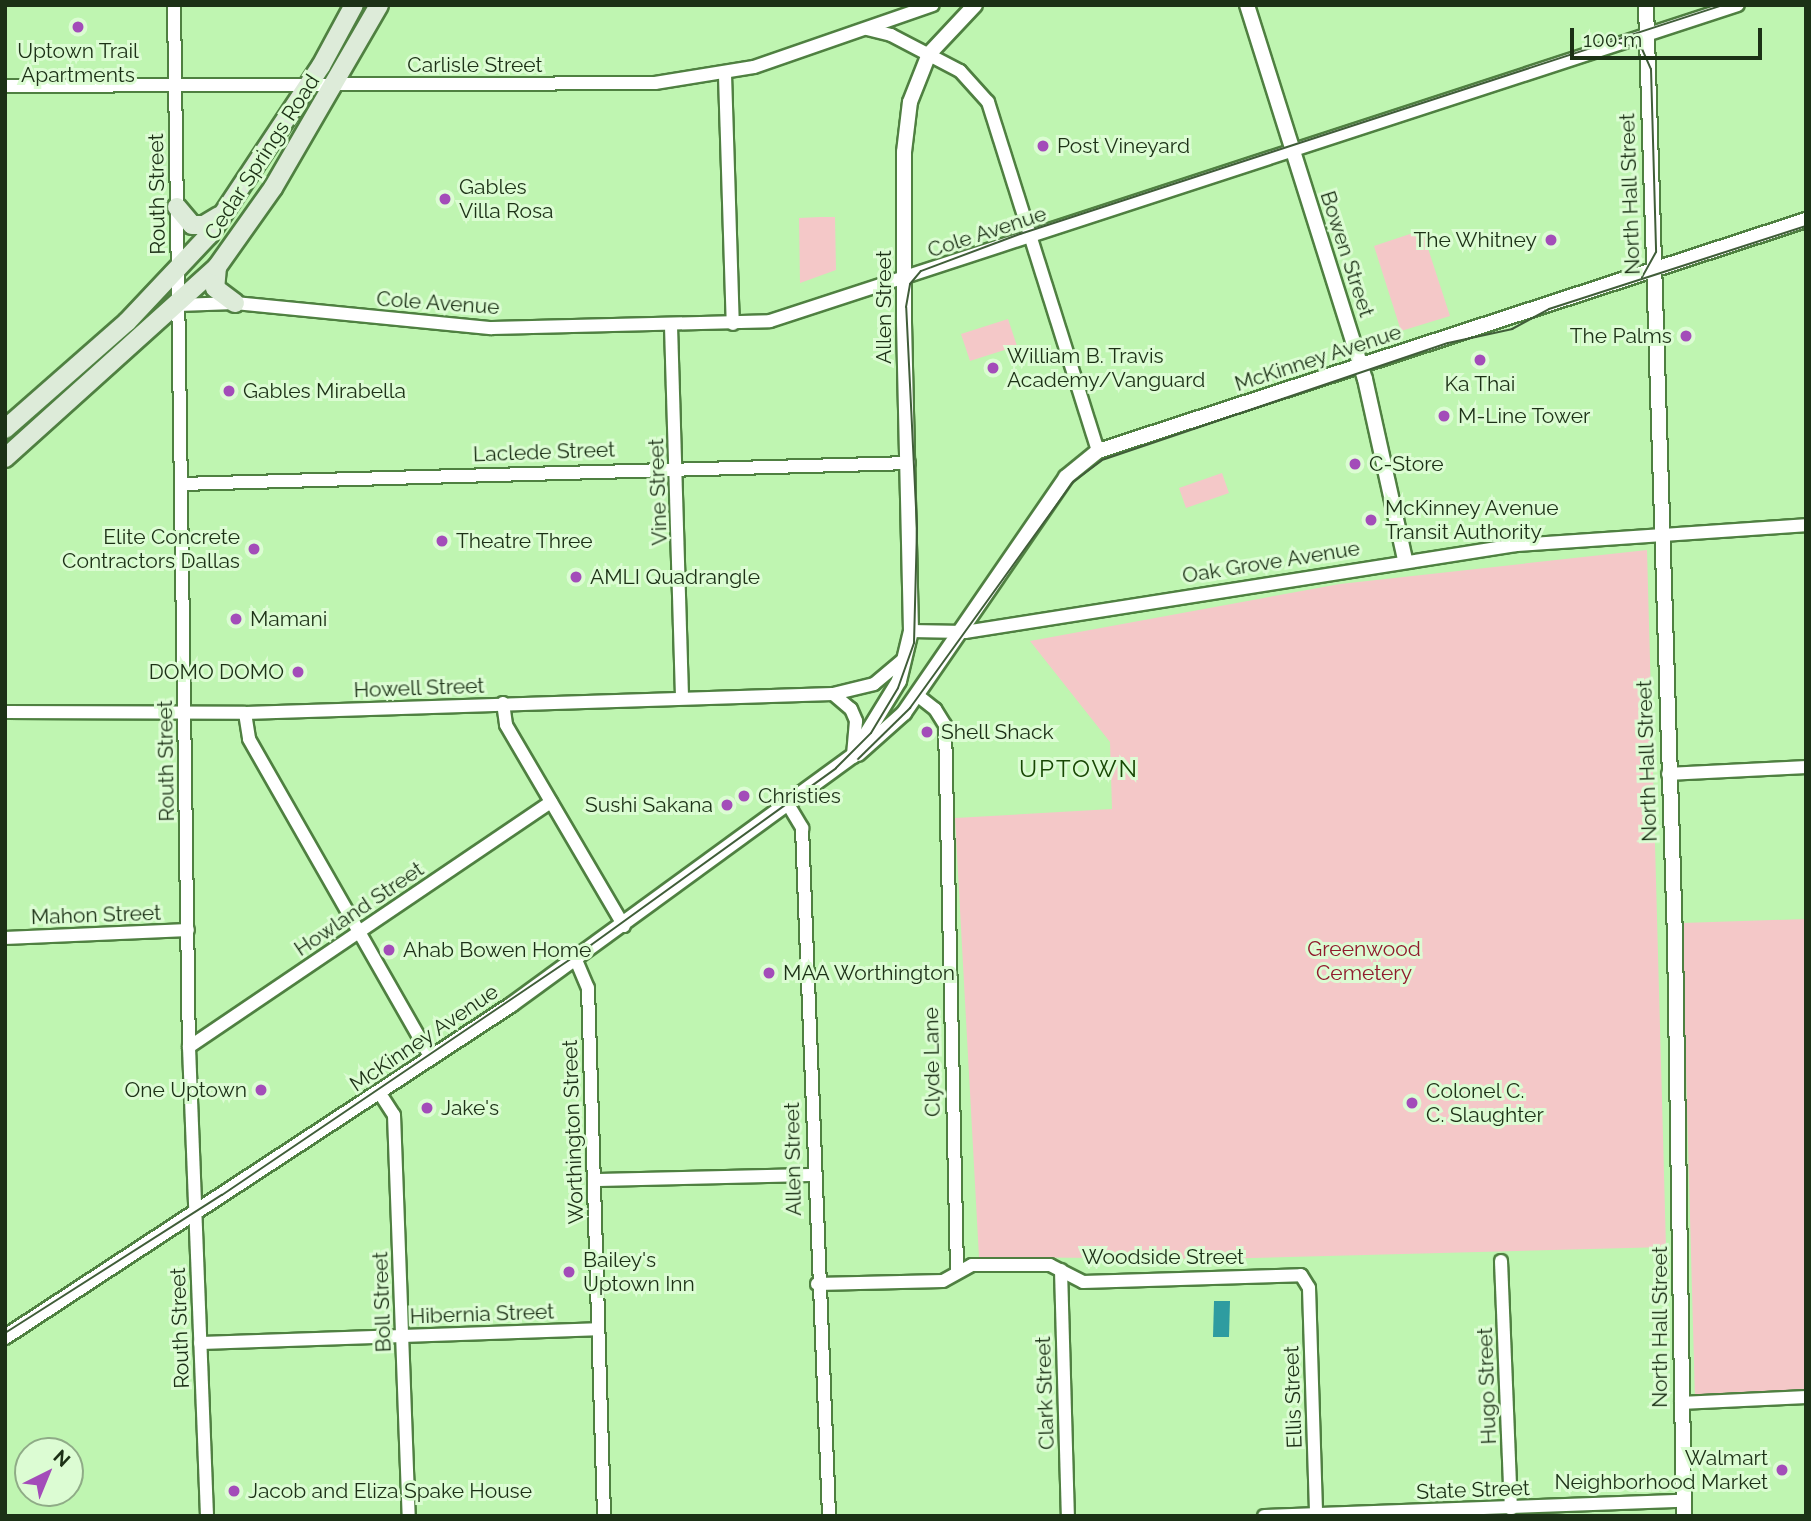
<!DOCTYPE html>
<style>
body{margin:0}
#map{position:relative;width:1811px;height:1521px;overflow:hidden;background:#bff5b1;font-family:Raleway,sans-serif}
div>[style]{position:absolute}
.green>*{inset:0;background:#f4c8c8}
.water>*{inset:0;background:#2e9ca0}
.roads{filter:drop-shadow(2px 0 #4f8041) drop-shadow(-2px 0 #4f8041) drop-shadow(0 2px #4f8041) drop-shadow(0 -2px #4f8041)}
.minor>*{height:12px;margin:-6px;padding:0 6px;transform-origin:6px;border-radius:6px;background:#fff}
.tertiary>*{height:14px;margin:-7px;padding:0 7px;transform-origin:7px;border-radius:7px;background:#fff}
.secondary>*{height:18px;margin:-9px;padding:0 9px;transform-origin:9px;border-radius:9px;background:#ddebd9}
.tram>*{height:2px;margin:-1px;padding:0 1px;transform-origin:1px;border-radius:1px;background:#405d39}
.dots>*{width:19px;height:19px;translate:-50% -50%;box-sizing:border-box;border:4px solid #dcfcd3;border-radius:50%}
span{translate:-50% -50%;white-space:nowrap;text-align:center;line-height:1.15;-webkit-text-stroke:6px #dcfcd3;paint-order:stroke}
.poi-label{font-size:21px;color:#1c3116}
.left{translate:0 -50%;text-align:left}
.right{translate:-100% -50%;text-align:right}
.street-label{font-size:21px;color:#1c3116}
.park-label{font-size:21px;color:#901b2d}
.quarter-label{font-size:24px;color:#174703;letter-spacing:2px}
.frame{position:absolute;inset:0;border:7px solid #1c3116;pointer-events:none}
.north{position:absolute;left:14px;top:1437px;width:70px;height:70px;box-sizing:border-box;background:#dcfcd3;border:2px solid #8fab87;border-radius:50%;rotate:43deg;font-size:19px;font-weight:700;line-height:28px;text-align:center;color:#1c3116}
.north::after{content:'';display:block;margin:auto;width:24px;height:32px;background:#a34cb9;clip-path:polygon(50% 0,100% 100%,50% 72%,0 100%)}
.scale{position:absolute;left:1570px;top:28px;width:192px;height:32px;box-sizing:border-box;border:4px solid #1c3116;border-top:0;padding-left:9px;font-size:21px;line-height:24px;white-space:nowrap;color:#1c3116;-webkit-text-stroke:5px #dcfcd3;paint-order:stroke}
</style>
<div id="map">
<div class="green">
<div style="clip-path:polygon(820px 217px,835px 217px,836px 270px,800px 283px,799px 218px)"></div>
<div style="clip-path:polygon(1422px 230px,1450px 316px,1401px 331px,1374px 246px)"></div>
<div style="clip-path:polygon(1008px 319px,1017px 346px,970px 361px,961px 334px)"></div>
<div style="clip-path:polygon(1222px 473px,1229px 493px,1186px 508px,1179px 488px)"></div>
<div style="clip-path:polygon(1647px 550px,1666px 1247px,1214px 1259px,979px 1257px,955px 818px,1112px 809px,1110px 742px,1030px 641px,1340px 584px)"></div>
<div style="clip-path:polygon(1806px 919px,1806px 1395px,1695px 1400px,1682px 923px)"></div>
</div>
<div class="water">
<div style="clip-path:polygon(1214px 1301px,1230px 1301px,1229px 1337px,1213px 1337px)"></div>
</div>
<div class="roads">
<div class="minor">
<div style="left:174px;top:5px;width:1042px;rotate:89.18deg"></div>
<div style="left:189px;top:1047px;width:469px;rotate:87.8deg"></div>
<div style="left:867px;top:29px;width:25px;rotate:14deg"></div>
<div style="left:891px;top:35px;width:78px;rotate:27.6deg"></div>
<div style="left:960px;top:71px;width:42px;rotate:47.9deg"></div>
<div style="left:988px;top:102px;width:366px;rotate:72.5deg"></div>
<div style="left:725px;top:75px;width:249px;rotate:88.2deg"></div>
<div style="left:5px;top:86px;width:650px;rotate:-0.26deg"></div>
<div style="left:655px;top:83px;width:100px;rotate:-9.2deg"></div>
<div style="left:754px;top:67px;width:189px;rotate:-19.1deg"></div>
<div style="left:178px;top:305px;width:57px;rotate:-2deg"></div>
<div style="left:235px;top:303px;width:258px;rotate:5.6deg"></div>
<div style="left:492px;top:328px;width:278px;rotate:-1.4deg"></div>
<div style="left:770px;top:321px;width:1018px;rotate:-18.08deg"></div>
<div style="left:671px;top:326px;width:372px;rotate:88.3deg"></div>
<div style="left:181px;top:484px;width:728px;rotate:-1.65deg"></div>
<div style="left:911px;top:631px;width:54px;rotate:1.1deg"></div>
<div style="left:965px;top:632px;width:558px;rotate:-8.97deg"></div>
<div style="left:1516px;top:545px;width:291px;rotate:-3.9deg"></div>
<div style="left:833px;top:694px;width:23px;rotate:40deg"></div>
<div style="left:851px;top:709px;width:13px;rotate:67deg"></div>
<div style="left:856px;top:721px;width:33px;rotate:95deg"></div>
<div style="left:917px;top:695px;width:23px;rotate:38deg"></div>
<div style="left:935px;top:709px;width:19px;rotate:58deg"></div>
<div style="left:945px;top:725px;width:547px;rotate:88.74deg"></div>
<div style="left:503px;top:703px;width:22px;rotate:82deg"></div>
<div style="left:506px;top:725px;width:233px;rotate:59.6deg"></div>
<div style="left:5px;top:712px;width:240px;rotate:0.2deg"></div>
<div style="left:245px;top:713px;width:588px;rotate:-1.85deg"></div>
<div style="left:833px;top:694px;width:42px;rotate:-13.7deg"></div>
<div style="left:874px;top:684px;width:38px;rotate:-40deg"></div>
<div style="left:245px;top:713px;width:26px;rotate:81deg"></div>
<div style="left:249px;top:739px;width:367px;rotate:60.3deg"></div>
<div style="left:1668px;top:774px;width:138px;rotate:-2.9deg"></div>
<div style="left:789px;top:806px;width:26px;rotate:59deg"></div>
<div style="left:802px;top:828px;width:689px;rotate:87.75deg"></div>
<div style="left:5px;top:938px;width:183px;rotate:-2.5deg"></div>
<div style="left:576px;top:960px;width:30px;rotate:67deg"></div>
<div style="left:588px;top:988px;width:528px;rotate:88.26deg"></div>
<div style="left:189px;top:1047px;width:437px;rotate:-34.1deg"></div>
<div style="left:379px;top:1092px;width:27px;rotate:57deg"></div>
<div style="left:394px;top:1115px;width:401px;rotate:87.9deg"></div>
<div style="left:594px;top:1180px;width:220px;rotate:-1.3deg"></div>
<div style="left:1501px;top:1261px;width:248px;rotate:87.7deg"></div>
<div style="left:1061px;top:1270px;width:246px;rotate:88.4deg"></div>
<div style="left:817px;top:1284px;width:126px;rotate:-1.4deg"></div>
<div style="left:943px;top:1281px;width:33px;rotate:-29deg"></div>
<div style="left:972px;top:1265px;width:78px"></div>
<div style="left:1050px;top:1265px;width:37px;rotate:27deg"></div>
<div style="left:1083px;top:1282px;width:218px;rotate:-1.8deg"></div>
<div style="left:1301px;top:1275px;width:15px;rotate:58deg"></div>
<div style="left:1309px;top:1288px;width:228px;rotate:88.2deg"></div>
<div style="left:200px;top:1343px;width:398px;rotate:-2deg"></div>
<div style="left:1681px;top:1403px;width:125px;rotate:-2.7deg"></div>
<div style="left:1264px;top:1516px;width:419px;rotate:-2.1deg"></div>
</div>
<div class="tertiary">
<div style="left:1247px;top:5px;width:392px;rotate:72.5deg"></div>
<div style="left:1365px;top:379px;width:184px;rotate:77.5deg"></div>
<div style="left:1646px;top:5px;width:934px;rotate:88.22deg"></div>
<div style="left:1675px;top:939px;width:577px;rotate:89.11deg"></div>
<div style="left:858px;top:754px;width:62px;rotate:-41.7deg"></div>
<div style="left:904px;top:713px;width:286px;rotate:-55.5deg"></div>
<div style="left:1066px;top:477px;width:41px;rotate:-39.1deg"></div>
<div style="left:1098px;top:451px;width:745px;rotate:-18.07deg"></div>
<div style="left:5px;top:1337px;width:605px;rotate:-33.27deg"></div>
<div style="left:511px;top:1005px;width:423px;rotate:-36.1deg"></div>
<div style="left:853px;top:756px;width:88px;rotate:-58.5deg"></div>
<div style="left:899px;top:681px;width:51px;rotate:-76.5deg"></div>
<div style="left:911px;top:631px;width:311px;rotate:-91.3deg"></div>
<div style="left:904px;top:320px;width:168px;rotate:-90deg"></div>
<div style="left:904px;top:152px;width:50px;rotate:-83.2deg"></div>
<div style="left:910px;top:102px;width:52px;rotate:-68.4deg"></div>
<div style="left:929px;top:54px;width:67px;rotate:-46.8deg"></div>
</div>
<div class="secondary">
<div style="left:177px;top:207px;width:23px;rotate:50deg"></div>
<div style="left:192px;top:225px;width:12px"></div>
<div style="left:204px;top:225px;width:17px;rotate:-31deg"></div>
<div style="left:217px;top:267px;width:21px;rotate:95deg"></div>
<div style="left:215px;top:288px;width:25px;rotate:37deg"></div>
<div style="left:5px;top:429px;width:162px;rotate:-41.3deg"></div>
<div style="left:127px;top:322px;width:120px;rotate:-46.7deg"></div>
<div style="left:209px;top:235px;width:203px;rotate:-56.5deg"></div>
<div style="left:321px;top:66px;width:69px;rotate:-61.6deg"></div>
<div style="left:5px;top:458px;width:285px;rotate:-42deg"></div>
<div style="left:217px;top:267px;width:97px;rotate:-54.7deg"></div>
<div style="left:273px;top:188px;width:211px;rotate:-59.9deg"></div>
</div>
</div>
<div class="tram">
<div style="left:1616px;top:42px;width:27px;rotate:15deg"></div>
<div style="left:1642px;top:49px;width:22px;rotate:66deg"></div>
<div style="left:1651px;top:69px;width:183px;rotate:88.4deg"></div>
<div style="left:1656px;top:252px;width:29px;rotate:119deg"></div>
<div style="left:858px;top:759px;width:73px;rotate:-44.4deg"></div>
<div style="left:910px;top:708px;width:279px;rotate:-54.2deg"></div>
<div style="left:1073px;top:482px;width:36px;rotate:-37deg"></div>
<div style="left:1102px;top:460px;width:365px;rotate:-18.7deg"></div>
<div style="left:1448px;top:343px;width:66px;rotate:-12.3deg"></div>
<div style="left:1512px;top:329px;width:42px;rotate:-28.4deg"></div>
<div style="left:1549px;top:309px;width:270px;rotate:-17.9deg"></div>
<div style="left:5px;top:1333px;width:257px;rotate:-32.5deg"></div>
<div style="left:222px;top:1195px;width:446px;rotate:-34.1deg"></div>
<div style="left:591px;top:945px;width:302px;rotate:-35.8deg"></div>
<div style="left:836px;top:768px;width:49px;rotate:-45deg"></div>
<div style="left:871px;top:733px;width:52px;rotate:-59deg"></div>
<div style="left:898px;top:688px;width:48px;rotate:-70.4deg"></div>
<div style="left:914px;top:643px;width:115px;rotate:-88.5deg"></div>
<div style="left:917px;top:528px;width:221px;rotate:-92.8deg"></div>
<div style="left:906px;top:307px;width:23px;rotate:-80deg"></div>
<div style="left:910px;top:284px;width:17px;rotate:-50deg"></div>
<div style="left:921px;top:271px;width:106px;rotate:-20.5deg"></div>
<div style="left:1020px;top:234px;width:739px;rotate:-18.04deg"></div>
</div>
<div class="dots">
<div style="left:78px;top:27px;background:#a34cb9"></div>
<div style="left:1043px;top:146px;background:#a34cb9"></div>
<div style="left:445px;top:199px;background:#a34cb9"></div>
<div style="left:1551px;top:240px;background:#a34cb9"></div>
<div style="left:1686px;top:336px;background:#a34cb9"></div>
<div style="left:1480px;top:360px;background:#a34cb9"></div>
<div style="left:993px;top:368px;background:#a34cb9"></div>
<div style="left:229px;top:391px;background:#a34cb9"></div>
<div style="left:1444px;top:416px;background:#a34cb9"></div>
<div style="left:1355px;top:464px;background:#a34cb9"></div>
<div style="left:1371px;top:520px;background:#a34cb9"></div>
<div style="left:442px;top:541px;background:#a34cb9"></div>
<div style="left:254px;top:549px;background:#a34cb9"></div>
<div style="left:576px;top:577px;background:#a34cb9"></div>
<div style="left:236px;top:619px;background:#a34cb9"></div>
<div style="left:298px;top:672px;background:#a34cb9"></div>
<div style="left:927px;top:732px;background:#a34cb9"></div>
<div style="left:744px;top:796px;background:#a34cb9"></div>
<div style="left:727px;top:805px;background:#a34cb9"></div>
<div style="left:389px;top:950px;background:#a34cb9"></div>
<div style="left:769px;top:973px;background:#a34cb9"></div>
<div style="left:261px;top:1090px;background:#a34cb9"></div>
<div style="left:1412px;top:1103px;background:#a34cb9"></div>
<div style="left:427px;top:1108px;background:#a34cb9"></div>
<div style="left:569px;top:1272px;background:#a34cb9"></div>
<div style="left:1782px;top:1470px;background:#a34cb9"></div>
<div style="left:234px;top:1491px;background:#a34cb9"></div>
</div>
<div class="poi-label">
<span style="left:78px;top:63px">Uptown Trail<br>Apartments</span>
<span class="left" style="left:1057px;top:146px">Post Vineyard</span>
<span class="left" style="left:459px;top:199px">Gables<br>Villa Rosa</span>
<span class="right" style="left:1537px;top:240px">The Whitney</span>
<span class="right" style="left:1672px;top:336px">The Palms</span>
<span class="left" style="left:1007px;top:368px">William B. Travis<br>Academy/Vanguard</span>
<span style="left:1480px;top:384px">Ka Thai</span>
<span class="left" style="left:243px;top:391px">Gables Mirabella</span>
<span class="left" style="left:1458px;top:416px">M-Line Tower</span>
<span class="left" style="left:1369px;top:464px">C-Store</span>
<span class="left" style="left:1385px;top:520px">McKinney Avenue<br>Transit Authority</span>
<span class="right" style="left:240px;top:549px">Elite Concrete<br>Contractors Dallas</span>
<span class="left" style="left:456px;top:541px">Theatre Three</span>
<span class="left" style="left:590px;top:577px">AMLI Quadrangle</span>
<span class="left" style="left:250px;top:619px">Mamani</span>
<span class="right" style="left:284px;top:672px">DOMO DOMO</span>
<span class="left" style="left:941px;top:732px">Shell Shack</span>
<span class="left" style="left:758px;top:796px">Christies</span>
<span class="right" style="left:713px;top:805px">Sushi Sakana</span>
<span class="left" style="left:403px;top:950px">Ahab Bowen Home</span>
<span class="left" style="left:783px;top:973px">MAA Worthington</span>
<span class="right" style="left:247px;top:1090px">One Uptown</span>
<span class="left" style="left:1426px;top:1103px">Colonel C.<br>C. Slaughter</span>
<span class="left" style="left:441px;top:1108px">Jake's</span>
<span class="left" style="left:583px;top:1272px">Bailey's<br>Uptown Inn</span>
<span class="right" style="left:1768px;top:1470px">Walmart<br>Neighborhood Market</span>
<span class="left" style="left:248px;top:1491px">Jacob and Eliza Spake House</span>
</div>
<div class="street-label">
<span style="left:475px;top:65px">Carlisle Street</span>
<span style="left:262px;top:157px;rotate:-57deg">Cedar Springs Road</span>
<span style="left:157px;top:194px;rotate:-91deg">Routh Street</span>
<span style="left:1630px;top:194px;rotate:-92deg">North Hall Street</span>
<span style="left:987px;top:232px;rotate:-18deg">Cole Avenue</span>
<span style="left:1347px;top:254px;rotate:72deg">Bowen Street</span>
<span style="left:438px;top:303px;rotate:4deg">Cole Avenue</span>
<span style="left:884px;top:307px;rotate:-90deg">Allen Street</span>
<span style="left:1318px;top:358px;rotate:-18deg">McKinney Avenue</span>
<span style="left:544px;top:452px;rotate:-2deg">Laclede Street</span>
<span style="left:658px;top:492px;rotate:-92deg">Vine Street</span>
<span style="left:1271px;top:562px;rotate:-9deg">Oak Grove Avenue</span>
<span style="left:419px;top:688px;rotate:-2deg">Howell Street</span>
<span style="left:166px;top:761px;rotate:-91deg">Routh Street</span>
<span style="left:1647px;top:761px;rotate:-92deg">North Hall Street</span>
<span style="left:359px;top:909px;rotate:-34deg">Howland Street</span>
<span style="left:96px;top:915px;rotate:-2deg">Mahon Street</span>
<span style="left:424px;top:1038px;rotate:-34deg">McKinney Avenue</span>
<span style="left:932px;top:1062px;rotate:-91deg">Clyde Lane</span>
<span style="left:573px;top:1132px;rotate:-92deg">Worthington Street</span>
<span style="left:793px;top:1159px;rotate:-91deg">Allen Street</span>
<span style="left:1163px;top:1257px">Woodside Street</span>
<span style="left:382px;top:1302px;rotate:-92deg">Boll Street</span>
<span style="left:482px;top:1314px;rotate:-2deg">Hibernia Street</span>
<span style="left:1660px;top:1327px;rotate:-90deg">North Hall Street</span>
<span style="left:180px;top:1328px;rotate:-92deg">Routh Street</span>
<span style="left:1487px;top:1386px;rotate:-92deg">Hugo Street</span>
<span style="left:1045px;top:1393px;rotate:-92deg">Clark Street</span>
<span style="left:1293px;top:1397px;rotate:-92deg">Ellis Street</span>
<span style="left:1473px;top:1490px;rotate:-2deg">State Street</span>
</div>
<div class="park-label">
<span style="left:1364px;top:961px">Greenwood<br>Cemetery</span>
</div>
<div class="quarter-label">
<span style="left:1079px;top:769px">UPTOWN</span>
</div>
<div class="frame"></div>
<div class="north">N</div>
<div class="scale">100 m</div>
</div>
